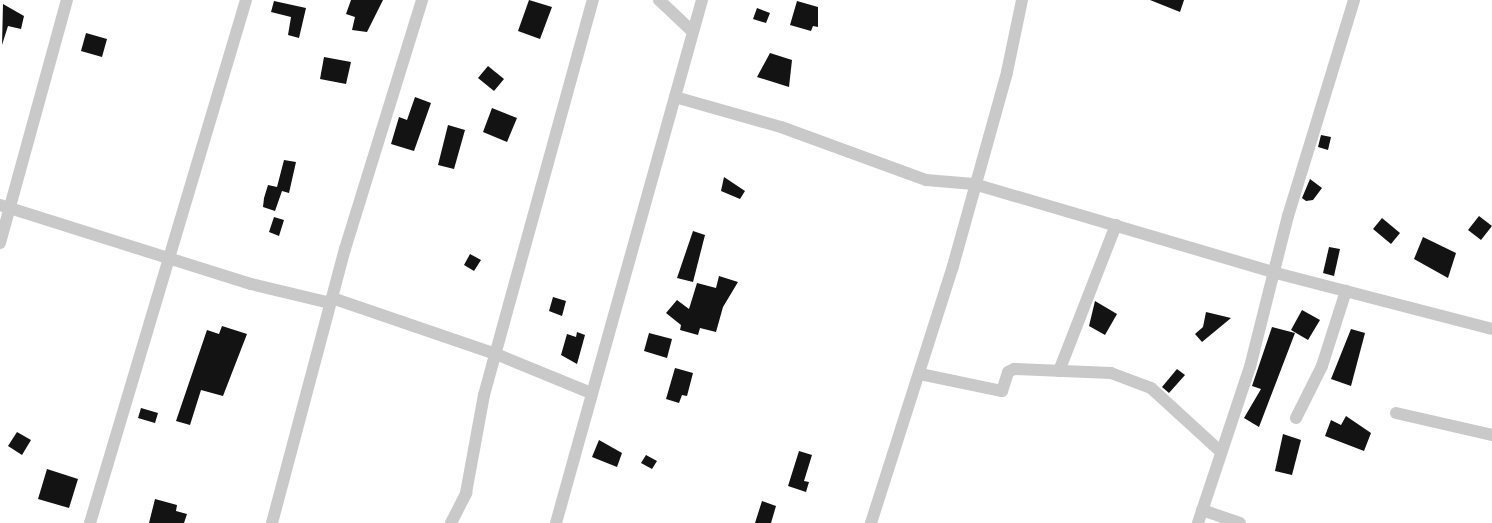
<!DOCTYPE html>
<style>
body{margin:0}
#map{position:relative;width:1492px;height:523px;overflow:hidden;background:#fff;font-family:"Fira Sans Condensed",sans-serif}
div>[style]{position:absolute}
.building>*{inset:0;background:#131313}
.minor>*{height:12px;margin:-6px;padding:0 6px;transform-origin:6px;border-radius:6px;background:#c9c9c9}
span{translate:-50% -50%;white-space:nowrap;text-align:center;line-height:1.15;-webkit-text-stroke:5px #fff;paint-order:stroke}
</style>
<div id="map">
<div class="building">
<div style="clip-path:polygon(351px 0,383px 0,367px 32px,352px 30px,355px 17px,346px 14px)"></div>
<div style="clip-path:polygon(529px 0,552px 7px,540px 39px,518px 31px)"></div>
<div style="clip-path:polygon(1150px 0,1184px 0,1180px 12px)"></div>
<div style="clip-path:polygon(274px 1px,306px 8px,299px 38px,288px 35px,291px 17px,271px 12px)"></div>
<div style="clip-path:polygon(797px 1px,818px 7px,818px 27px,813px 26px,811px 31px,790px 25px)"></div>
<div style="clip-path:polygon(3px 4px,24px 16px,21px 29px,8px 26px,2px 45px)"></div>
<div style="clip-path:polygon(757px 8px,770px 13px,766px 23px,753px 19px)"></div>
<div style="clip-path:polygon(86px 33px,107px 39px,102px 57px,81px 51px)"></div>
<div style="clip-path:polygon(770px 53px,792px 60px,789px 87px,757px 77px)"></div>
<div style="clip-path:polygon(324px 57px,351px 62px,346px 84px,320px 79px)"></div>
<div style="clip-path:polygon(488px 66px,504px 79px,494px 91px,478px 78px)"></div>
<div style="clip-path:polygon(415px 97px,431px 103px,414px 151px,391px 144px,399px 117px,407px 120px)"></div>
<div style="clip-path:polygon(492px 108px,517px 118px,507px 142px,483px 132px)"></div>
<div style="clip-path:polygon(448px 125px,465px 130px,454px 169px,438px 165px)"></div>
<div style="clip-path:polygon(1321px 135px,1331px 137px,1328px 150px,1318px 147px)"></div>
<div style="clip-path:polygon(284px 160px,296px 162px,289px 193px,282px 191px,275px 211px,263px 207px,264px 198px,268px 185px,277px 187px)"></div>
<div style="clip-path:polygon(724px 177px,745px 191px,740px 199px,721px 191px)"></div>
<div style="clip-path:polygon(1310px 179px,1322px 188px,1313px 200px,1306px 201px,1302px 198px)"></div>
<div style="clip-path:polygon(1479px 216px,1492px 226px,1481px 240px,1468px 230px)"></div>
<div style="clip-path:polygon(274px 217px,284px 220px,279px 236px,269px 232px)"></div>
<div style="clip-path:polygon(1382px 218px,1400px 233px,1391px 244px,1373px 229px)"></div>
<div style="clip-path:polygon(693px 231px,705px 235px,693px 282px,677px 278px)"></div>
<div style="clip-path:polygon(1423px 237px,1456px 253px,1448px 278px,1414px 259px)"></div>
<div style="clip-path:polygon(1329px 247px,1340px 249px,1334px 276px,1323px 273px)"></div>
<div style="clip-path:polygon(470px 254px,481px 260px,474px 271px,464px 265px)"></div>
<div style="clip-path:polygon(719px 276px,738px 282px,723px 307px,716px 332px,700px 328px,698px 335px,680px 330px,681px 325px,666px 313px,677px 300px,689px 309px,697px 283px,716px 288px)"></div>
<div style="clip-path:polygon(553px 297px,566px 301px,562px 316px,549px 311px)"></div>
<div style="clip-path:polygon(1095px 301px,1117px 314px,1105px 335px,1089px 326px)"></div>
<div style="clip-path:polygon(1302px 310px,1320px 320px,1308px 340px,1291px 330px)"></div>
<div style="clip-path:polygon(1206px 312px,1231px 318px,1202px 342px,1195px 334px,1203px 327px)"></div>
<div style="clip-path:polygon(222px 326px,247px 334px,223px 396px,201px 390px,190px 425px,176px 421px,207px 330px,219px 334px)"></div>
<div style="clip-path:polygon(1272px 327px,1295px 333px,1259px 427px,1244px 418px,1261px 389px,1252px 386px)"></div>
<div style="clip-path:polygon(1351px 329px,1365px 333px,1351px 386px,1331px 379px)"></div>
<div style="clip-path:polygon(577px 332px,585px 335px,577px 364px,561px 355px,567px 334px,576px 337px)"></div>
<div style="clip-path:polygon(649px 333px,672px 339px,667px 358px,644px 351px)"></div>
<div style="clip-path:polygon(675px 368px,693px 373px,687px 396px,682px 395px,679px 403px,666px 399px)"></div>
<div style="clip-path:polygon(1177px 369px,1185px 375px,1169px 393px,1162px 387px)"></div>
<div style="clip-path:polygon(141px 408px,158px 413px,155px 423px,138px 418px)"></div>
<div style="clip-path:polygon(1346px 416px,1371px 433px,1364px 451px,1325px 436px,1331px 420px,1341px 425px)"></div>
<div style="clip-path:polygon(17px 432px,31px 440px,22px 455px,8px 446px)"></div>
<div style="clip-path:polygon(1283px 434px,1301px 440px,1292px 475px,1275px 471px)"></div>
<div style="clip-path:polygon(599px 440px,622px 453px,617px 467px,592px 457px)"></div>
<div style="clip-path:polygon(799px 451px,812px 455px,804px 481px,809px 482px,806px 492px,788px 486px)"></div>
<div style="clip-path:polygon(646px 455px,657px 461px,652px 469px,641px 463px)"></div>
<div style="clip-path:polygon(47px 469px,78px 479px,69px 508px,38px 499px)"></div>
<div style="clip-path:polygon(155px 499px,177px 505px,176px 511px,187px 514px,184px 523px,149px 523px)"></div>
<div style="clip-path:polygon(762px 501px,776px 506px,771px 523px,755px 523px)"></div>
</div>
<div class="minor">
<div style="left:659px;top:0;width:45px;rotate:43.2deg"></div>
<div style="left:675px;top:97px;width:110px;rotate:15.8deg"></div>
<div style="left:781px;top:127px;width:154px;rotate:20.1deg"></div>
<div style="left:926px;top:180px;width:48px;rotate:4.8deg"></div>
<div style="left:974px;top:184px;width:315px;rotate:16.4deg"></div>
<div style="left:1276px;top:273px;width:223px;rotate:14.5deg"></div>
<div style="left:0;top:205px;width:263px;rotate:17.5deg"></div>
<div style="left:251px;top:284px;width:81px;rotate:13.5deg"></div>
<div style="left:0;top:243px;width:252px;rotate:-74.6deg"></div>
<div style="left:332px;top:298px;width:173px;rotate:18.9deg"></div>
<div style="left:496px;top:354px;width:103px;rotate:22.3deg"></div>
<div style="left:1059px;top:371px;width:157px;rotate:-68.7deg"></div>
<div style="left:920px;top:374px;width:84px;rotate:11.7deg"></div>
<div style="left:1002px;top:391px;width:20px;rotate:-72deg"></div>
<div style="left:1008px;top:372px;width:7px;rotate:-27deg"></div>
<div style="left:1014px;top:369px;width:97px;rotate:2.4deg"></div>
<div style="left:1111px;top:373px;width:43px;rotate:20.6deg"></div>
<div style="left:1151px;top:388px;width:95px;rotate:42.4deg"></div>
<div style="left:1396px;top:413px;width:98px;rotate:12.9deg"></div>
<div style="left:1296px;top:418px;width:58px;rotate:-63.4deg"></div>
<div style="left:1322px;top:366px;width:79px;rotate:-72.3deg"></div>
<div style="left:1202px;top:510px;width:40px;rotate:18.9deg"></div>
<div style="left:90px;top:523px;width:546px;rotate:-73.39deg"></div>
<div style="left:272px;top:523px;width:284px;rotate:-75.1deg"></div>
<div style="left:345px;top:249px;width:261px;rotate:-72.8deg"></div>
<div style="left:451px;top:523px;width:34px;rotate:-63deg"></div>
<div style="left:466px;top:493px;width:100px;rotate:-79.6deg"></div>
<div style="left:484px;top:395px;width:410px;rotate:-74.6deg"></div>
<div style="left:556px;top:523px;width:543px;rotate:-74.4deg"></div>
<div style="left:871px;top:523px;width:270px;rotate:-72.3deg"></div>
<div style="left:953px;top:266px;width:201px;rotate:-74.4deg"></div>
<div style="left:1007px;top:72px;width:74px;rotate:-78.2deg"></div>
<div style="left:1198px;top:523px;width:164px;rotate:-71.6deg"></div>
<div style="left:1250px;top:367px;width:156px;rotate:-75.9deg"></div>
<div style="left:1288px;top:216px;width:226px;rotate:-73deg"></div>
</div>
</div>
